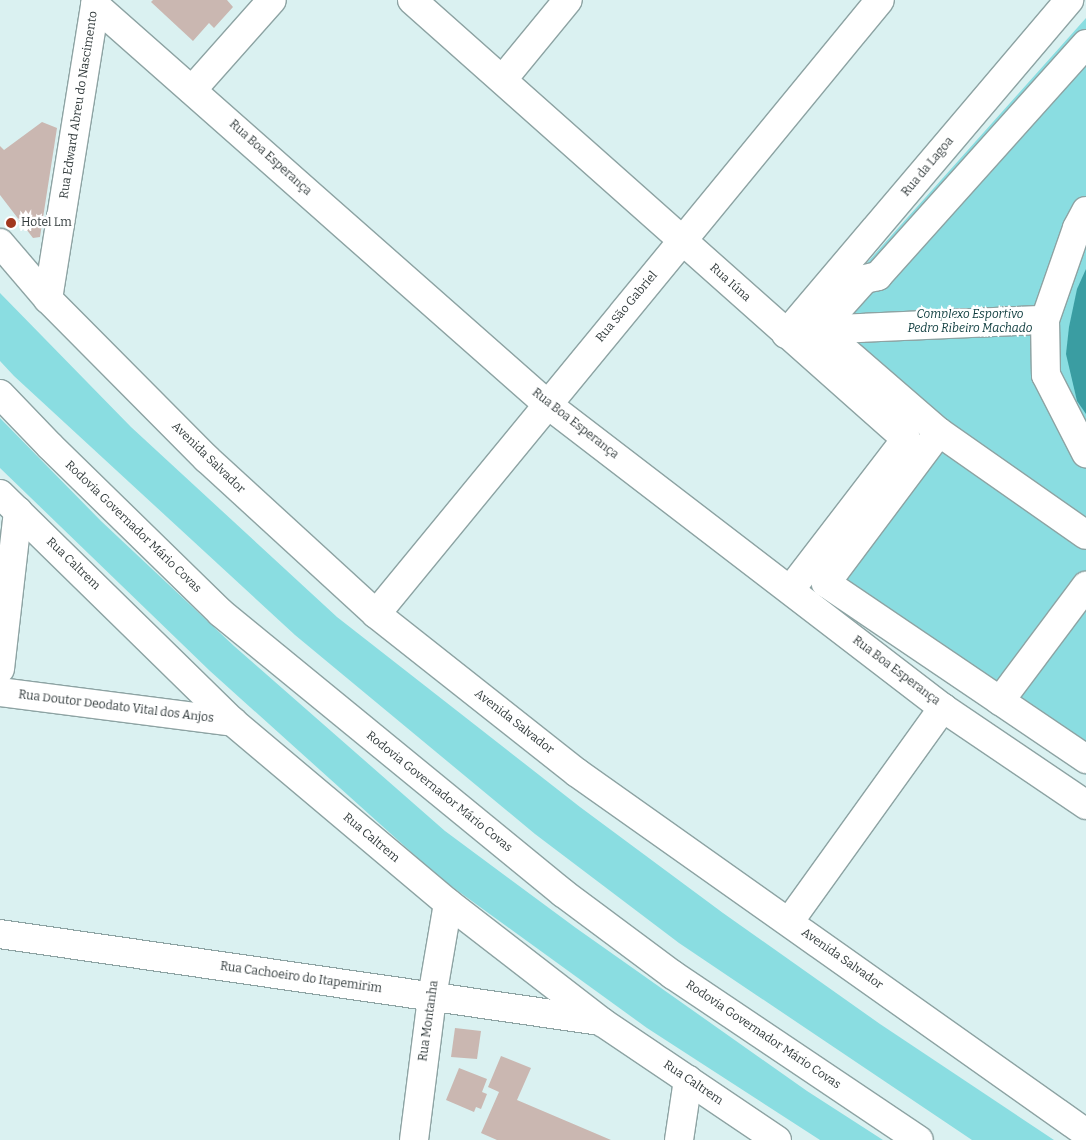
<!DOCTYPE html>
<meta charset="utf-8">
<style>
body{margin:0}
#map{position:relative;width:1086px;height:1140px;overflow:hidden;background:#daf1f1;font-family:Bitter,serif}
div>[style]{position:absolute}
.green>*{inset:0;background:#8adde1}
.water>*{inset:0;background:#3a9da2}
.building>*{inset:0;background:#cab7b1}
.roads{filter:drop-shadow(1px 0 #8da3a3) drop-shadow(-1px 0 #8da3a3) drop-shadow(0 1px #8da3a3) drop-shadow(0 -1px #8da3a3)}
.minor>*{height:28px;margin:-14px;padding:0 14px;transform-origin:14px;border-radius:14px;background:#fff}
.highway>*{height:28px;margin:-14px;padding:0 14px;transform-origin:14px;border-radius:14px;background:#fff}
.dots>*{width:14px;height:14px;translate:-50% -50%;box-sizing:border-box;border:2px solid #fff;border-radius:50%}
span{translate:-50% -50%;white-space:nowrap;text-align:center;line-height:1.15;-webkit-text-stroke:4.5px #fff;paint-order:stroke}
.street-label{font-size:12px;color:#323b3c}
.poi-label{font-size:12px;color:#323b3c}
.left{translate:0 -50%;text-align:left}
.park-label{font-size:12px;color:#0a393b;font-style:italic}
</style>
<div id="map">
<div class="green">
<div style="clip-path:polygon(1086px 18px,1086px 775px,805px 587px,920px 433px,806px 331px)"></div>
<div style="clip-path:polygon(0 293px,131px 427px,337px 617px,580px 807px,723px 913px,880px 1024px,1054px 1140px,972px 1140px,679px 943px,535px 834px,295px 635px,14px 376px,0 361px)"></div>
<div style="clip-path:polygon(0 418px,101px 521px,234px 646px,445px 831px,576px 928px,807px 1091px,883px 1140px,820px 1140px,647px 1028px,440px 878px,210px 671px,0 468px)"></div>
</div>
<div class="water">
<div style="clip-path:polygon(1086px 269px,1086px 414px,1077px 401px,1066px 354px,1069px 327px,1077px 289px)"></div>
</div>
<div class="building">
<div style="clip-path:polygon(153px 0,227px 0,233px 7px,214px 28px,209px 23px,193px 41px,151px 2px)"></div>
<div style="clip-path:polygon(42px 122px,57px 128px,40px 237px,33px 238px,0 195px,0 146px,4px 150px)"></div>
<div style="clip-path:polygon(455px 1028px,481px 1031px,477px 1059px,451px 1057px)"></div>
<div style="clip-path:polygon(501px 1056px,531px 1068px,517px 1100px,611px 1140px,497px 1140px,481px 1133px,499px 1092px,488px 1087px)"></div>
<div style="clip-path:polygon(459px 1068px,487px 1079px,482px 1092px,487px 1094px,481px 1109px,476px 1107px,474px 1112px,446px 1100px)"></div>
</div>
<div class="roads">
<div class="minor">
<div style="left:412px;top:0;width:661px;rotate:41.63deg"></div>
<div style="left:906px;top:439px;width:190px;rotate:127.5deg"></div>
<div style="left:95px;top:5px;width:603px;rotate:41.44deg"></div>
<div style="left:547px;top:404px;width:499px;rotate:37.5deg"></div>
<div style="left:943px;top:708px;width:173px;rotate:34.1deg"></div>
<div style="left:1086px;top:44px;width:312px;rotate:131.9deg"></div>
<div style="left:878px;top:276px;width:13px;rotate:167deg"></div>
<div style="left:865px;top:279px;width:67px;rotate:132deg"></div>
<div style="left:820px;top:329px;width:157px;rotate:40.9deg"></div>
<div style="left:939px;top:432px;width:189px;rotate:126.8deg"></div>
<div style="left:826px;top:583px;width:314px;rotate:34.1deg"></div>
<div style="left:503px;top:79px;width:102px;rotate:-50.6deg"></div>
<div style="left:192px;top:90px;width:120px;rotate:-48.4deg"></div>
<div style="left:1086px;top:211px;width:19px;rotate:118deg"></div>
<div style="left:1077px;top:228px;width:97px;rotate:109.2deg"></div>
<div style="left:1045px;top:320px;width:55px;rotate:89deg"></div>
<div style="left:1046px;top:375px;width:88px;rotate:62.9deg"></div>
<div style="left:0;top:243px;width:74px;rotate:49.4deg"></div>
<div style="left:48px;top:299px;width:226px;rotate:45.2deg"></div>
<div style="left:207px;top:459px;width:229px;rotate:42.5deg"></div>
<div style="left:376px;top:614px;width:255px;rotate:38.3deg"></div>
<div style="left:576px;top:772px;width:625px;rotate:35.29deg"></div>
<div style="left:48px;top:299px;width:303px;rotate:-80.9deg"></div>
<div style="left:812px;top:330px;width:233px;rotate:-2.5deg"></div>
<div style="left:786px;top:334px;width:438px;rotate:-49.7deg"></div>
<div style="left:939px;top:432px;width:179px;rotate:35deg"></div>
<div style="left:0;top:494px;width:326px;rotate:44.4deg"></div>
<div style="left:233px;top:722px;width:281px;rotate:40.1deg"></div>
<div style="left:448px;top:903px;width:195px;rotate:37.7deg"></div>
<div style="left:602px;top:1022px;width:211px;rotate:34deg"></div>
<div style="left:376px;top:614px;width:794px;rotate:-50.62deg"></div>
<div style="left:0;top:669px;width:159px;rotate:-83.5deg"></div>
<div style="left:0;top:692px;width:235px;rotate:7.3deg"></div>
<div style="left:1000px;top:701px;width:144px;rotate:-53.2deg"></div>
<div style="left:789px;top:922px;width:264px;rotate:-54.3deg"></div>
<div style="left:0;top:934px;width:606px;rotate:8.25deg"></div>
<div style="left:414px;top:1140px;width:144px;rotate:-82.8deg"></div>
<div style="left:432px;top:997px;width:95px;rotate:-80.3deg"></div>
<div style="left:679px;top:1140px;width:61px;rotate:-81.5deg"></div>
</div>
<div class="highway">
<div style="left:0;top:394px;width:72px;rotate:46.1deg"></div>
<div style="left:50px;top:446px;width:239px;rotate:44.3deg"></div>
<div style="left:221px;top:613px;width:442px;rotate:39.3deg"></div>
<div style="left:563px;top:893px;width:137px;rotate:36.7deg"></div>
<div style="left:673px;top:975px;width:296px;rotate:33.9deg"></div>
</div>
</div>
<div class="dots">
<div style="left:11px;top:223px;background:#a1381e"></div>
</div>
<div class="street-label">
<span style="left:79px;top:105px;rotate:-81deg">Rua Edward Abreu do Nascimento</span>
<span style="left:270px;top:158px;rotate:42deg">Rua Boa Esperança</span>
<span style="left:928px;top:167px;rotate:-50deg">Rua da Lagoa</span>
<span style="left:730px;top:283px;rotate:42deg">Rua Iúna</span>
<span style="left:627px;top:307px;rotate:-50deg">Rua São Gabriel</span>
<span style="left:575px;top:424px;rotate:38deg">Rua Boa Esperança</span>
<span style="left:208px;top:458px;rotate:44deg">Avenida Salvador</span>
<span style="left:133px;top:527px;rotate:44deg">Rodovia Governador Mário Covas</span>
<span style="left:73px;top:564px;rotate:44deg">Rua Caltrem</span>
<span style="left:896px;top:671px;rotate:37deg">Rua Boa Esperança</span>
<span style="left:116px;top:707px;rotate:7deg">Rua Doutor Deodato Vital dos Anjos</span>
<span style="left:514px;top:722px;rotate:38deg">Avenida Salvador</span>
<span style="left:439px;top:792px;rotate:39deg">Rodovia Governador Mário Covas</span>
<span style="left:371px;top:838px;rotate:40deg">Rua Caltrem</span>
<span style="left:842px;top:959px;rotate:35deg">Avenida Salvador</span>
<span style="left:301px;top:978px;rotate:8deg">Rua Cachoeiro do Itapemirim</span>
<span style="left:429px;top:1021px;rotate:-82deg">Rua Montanha</span>
<span style="left:763px;top:1035px;rotate:34deg">Rodovia Governador Mário Covas</span>
<span style="left:693px;top:1083px;rotate:34deg">Rua Caltrem</span>
</div>
<div class="poi-label">
<span class="left" style="left:21px;top:223px">Hotel Lm</span>
</div>
<div class="park-label">
<span style="left:970px;top:322px">Complexo Esportivo<br>Pedro Ribeiro Machado</span>
</div>
</div>
